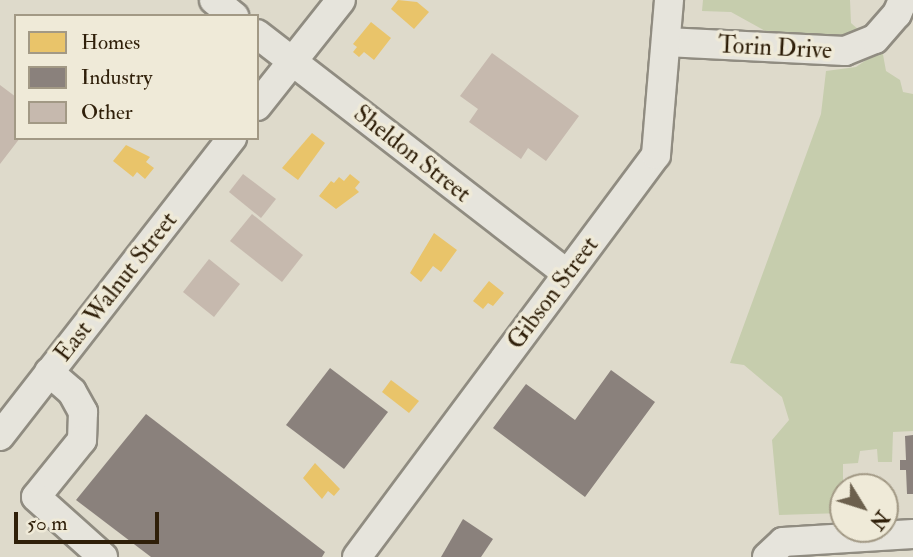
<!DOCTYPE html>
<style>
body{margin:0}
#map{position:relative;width:913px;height:557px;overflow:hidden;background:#dedacb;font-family:"IM FELL Double Pica",serif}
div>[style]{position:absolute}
.green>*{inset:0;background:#c6cdad}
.homes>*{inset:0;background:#e9c46a}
.industry>*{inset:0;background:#8a817c}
.building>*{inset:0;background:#c6b9ae}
.roads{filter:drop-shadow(2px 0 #908c81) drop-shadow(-2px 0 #908c81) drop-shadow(0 2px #908c81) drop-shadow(0 -2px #908c81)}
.minor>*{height:28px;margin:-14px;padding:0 14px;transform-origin:14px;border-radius:14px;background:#e6e4dc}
span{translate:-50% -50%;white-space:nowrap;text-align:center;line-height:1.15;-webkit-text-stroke:7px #efead8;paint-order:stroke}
.street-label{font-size:24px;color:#2f1f09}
.legend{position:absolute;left:14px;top:14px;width:245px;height:126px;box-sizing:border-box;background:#efead8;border:2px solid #a29985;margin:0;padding:9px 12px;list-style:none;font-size:21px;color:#2f1f09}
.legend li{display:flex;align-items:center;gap:14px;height:35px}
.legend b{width:35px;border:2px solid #a29985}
.north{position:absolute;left:829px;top:473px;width:70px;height:70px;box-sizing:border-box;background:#efead8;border:2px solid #a29985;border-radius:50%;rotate:128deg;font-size:19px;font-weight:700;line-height:28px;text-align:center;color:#2f1f09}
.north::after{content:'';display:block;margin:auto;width:24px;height:32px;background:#6c604d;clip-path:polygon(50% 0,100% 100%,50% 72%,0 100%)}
.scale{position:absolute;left:14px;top:512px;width:145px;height:32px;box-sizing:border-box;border:4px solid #2f1f09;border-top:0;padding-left:9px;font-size:21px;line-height:24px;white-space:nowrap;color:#2f1f09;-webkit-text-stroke:5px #efead8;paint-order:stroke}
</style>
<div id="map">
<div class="green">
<div style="clip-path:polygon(703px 0,850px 0,851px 23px,860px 31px,842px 36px,769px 33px,731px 12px,702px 11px)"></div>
<div style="clip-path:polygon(882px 49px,886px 71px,900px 80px,903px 92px,913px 94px,913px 431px,893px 432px,892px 462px,878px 462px,877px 449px,860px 451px,858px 463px,843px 464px,843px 513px,779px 515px,772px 440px,789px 420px,782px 397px,744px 365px,730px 363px,821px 114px,826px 71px,856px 67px)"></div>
</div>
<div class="homes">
<div style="clip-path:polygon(398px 0,417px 2px,429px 12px,414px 29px,391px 9px)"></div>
<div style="clip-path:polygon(371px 22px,391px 38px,374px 60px,364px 52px,359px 57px,353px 52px,357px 47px,353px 44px)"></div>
<div style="clip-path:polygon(312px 133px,325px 143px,298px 180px,282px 168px)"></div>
<div style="clip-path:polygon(126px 145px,150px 157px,146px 162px,154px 168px,145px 179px,137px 172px,133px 177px,113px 161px)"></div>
<div style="clip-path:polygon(350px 174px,360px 182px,355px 188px,359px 192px,336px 209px,319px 196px,331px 181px,334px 183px,339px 177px,344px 181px)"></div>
<div style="clip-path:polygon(434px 233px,457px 250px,441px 272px,433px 266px,421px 282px,410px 273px)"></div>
<div style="clip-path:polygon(489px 281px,504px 293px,493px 306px,488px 303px,483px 309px,473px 301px)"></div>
<div style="clip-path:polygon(391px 380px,419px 401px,409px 413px,382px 392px)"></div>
<div style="clip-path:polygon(315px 463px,340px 489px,334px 496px,328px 491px,322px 499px,303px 478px)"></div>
</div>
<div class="industry">
<div style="clip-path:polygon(330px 368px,388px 412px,344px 469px,286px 425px)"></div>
<div style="clip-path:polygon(611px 370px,655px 402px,585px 497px,493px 428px,526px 384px,575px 420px)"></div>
<div style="clip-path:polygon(146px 414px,325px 552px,322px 557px,151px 557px,76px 500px)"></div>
<div style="clip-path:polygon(913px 435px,913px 494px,907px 494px,906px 470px,900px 470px,900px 460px,906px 460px,905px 436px)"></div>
<div style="clip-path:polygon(463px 519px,493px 539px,481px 557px,441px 557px)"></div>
</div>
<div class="building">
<div style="clip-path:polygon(492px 53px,579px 116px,546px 161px,528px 148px,521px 159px,469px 122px,478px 109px,460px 96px)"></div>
<div style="clip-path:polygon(0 85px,16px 97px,16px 138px,20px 138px,0 164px)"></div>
<div style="clip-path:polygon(243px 174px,276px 199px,261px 218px,229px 192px)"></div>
<div style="clip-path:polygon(252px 214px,303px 255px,282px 282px,230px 241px)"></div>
<div style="clip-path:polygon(209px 259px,240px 284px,214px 317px,183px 292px)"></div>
</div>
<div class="roads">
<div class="minor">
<div style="left:214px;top:0;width:26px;rotate:39deg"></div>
<div style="left:257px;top:34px;width:392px;rotate:37.7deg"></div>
<div style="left:666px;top:42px;width:179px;rotate:2.9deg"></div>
<div style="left:845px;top:51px;width:32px;rotate:-22deg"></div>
<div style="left:875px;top:39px;width:33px;rotate:-49deg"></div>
<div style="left:897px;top:14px;width:15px;rotate:-67deg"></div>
<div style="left:257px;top:106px;width:135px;rotate:-51.6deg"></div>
<div style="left:49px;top:372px;width:30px;rotate:41deg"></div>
<div style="left:72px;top:392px;width:23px;rotate:61deg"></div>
<div style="left:83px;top:412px;width:28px;rotate:92deg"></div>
<div style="left:82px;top:440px;width:73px;rotate:128.9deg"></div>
<div style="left:36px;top:497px;width:90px;rotate:41.8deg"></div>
<div style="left:0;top:436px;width:378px;rotate:-52.1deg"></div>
<div style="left:357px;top:557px;width:501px;rotate:-53.36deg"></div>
<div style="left:656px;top:155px;width:156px;rotate:-85.2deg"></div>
<div style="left:767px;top:557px;width:22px;rotate:-43deg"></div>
<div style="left:783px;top:542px;width:130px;rotate:-3.5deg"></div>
</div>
</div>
<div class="street-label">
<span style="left:775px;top:48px;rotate:3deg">Torin Drive</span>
<span style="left:412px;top:154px;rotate:38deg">Sheldon Street</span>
<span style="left:116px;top:287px;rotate:-52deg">East Walnut Street</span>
<span style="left:553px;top:293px;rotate:-53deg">Gibson Street</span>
</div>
<ul class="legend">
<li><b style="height:19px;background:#e9c46a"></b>Homes</li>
<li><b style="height:19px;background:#8a817c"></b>Industry</li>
<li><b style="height:19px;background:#c6b9ae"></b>Other</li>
</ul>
<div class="north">N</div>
<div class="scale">50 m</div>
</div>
